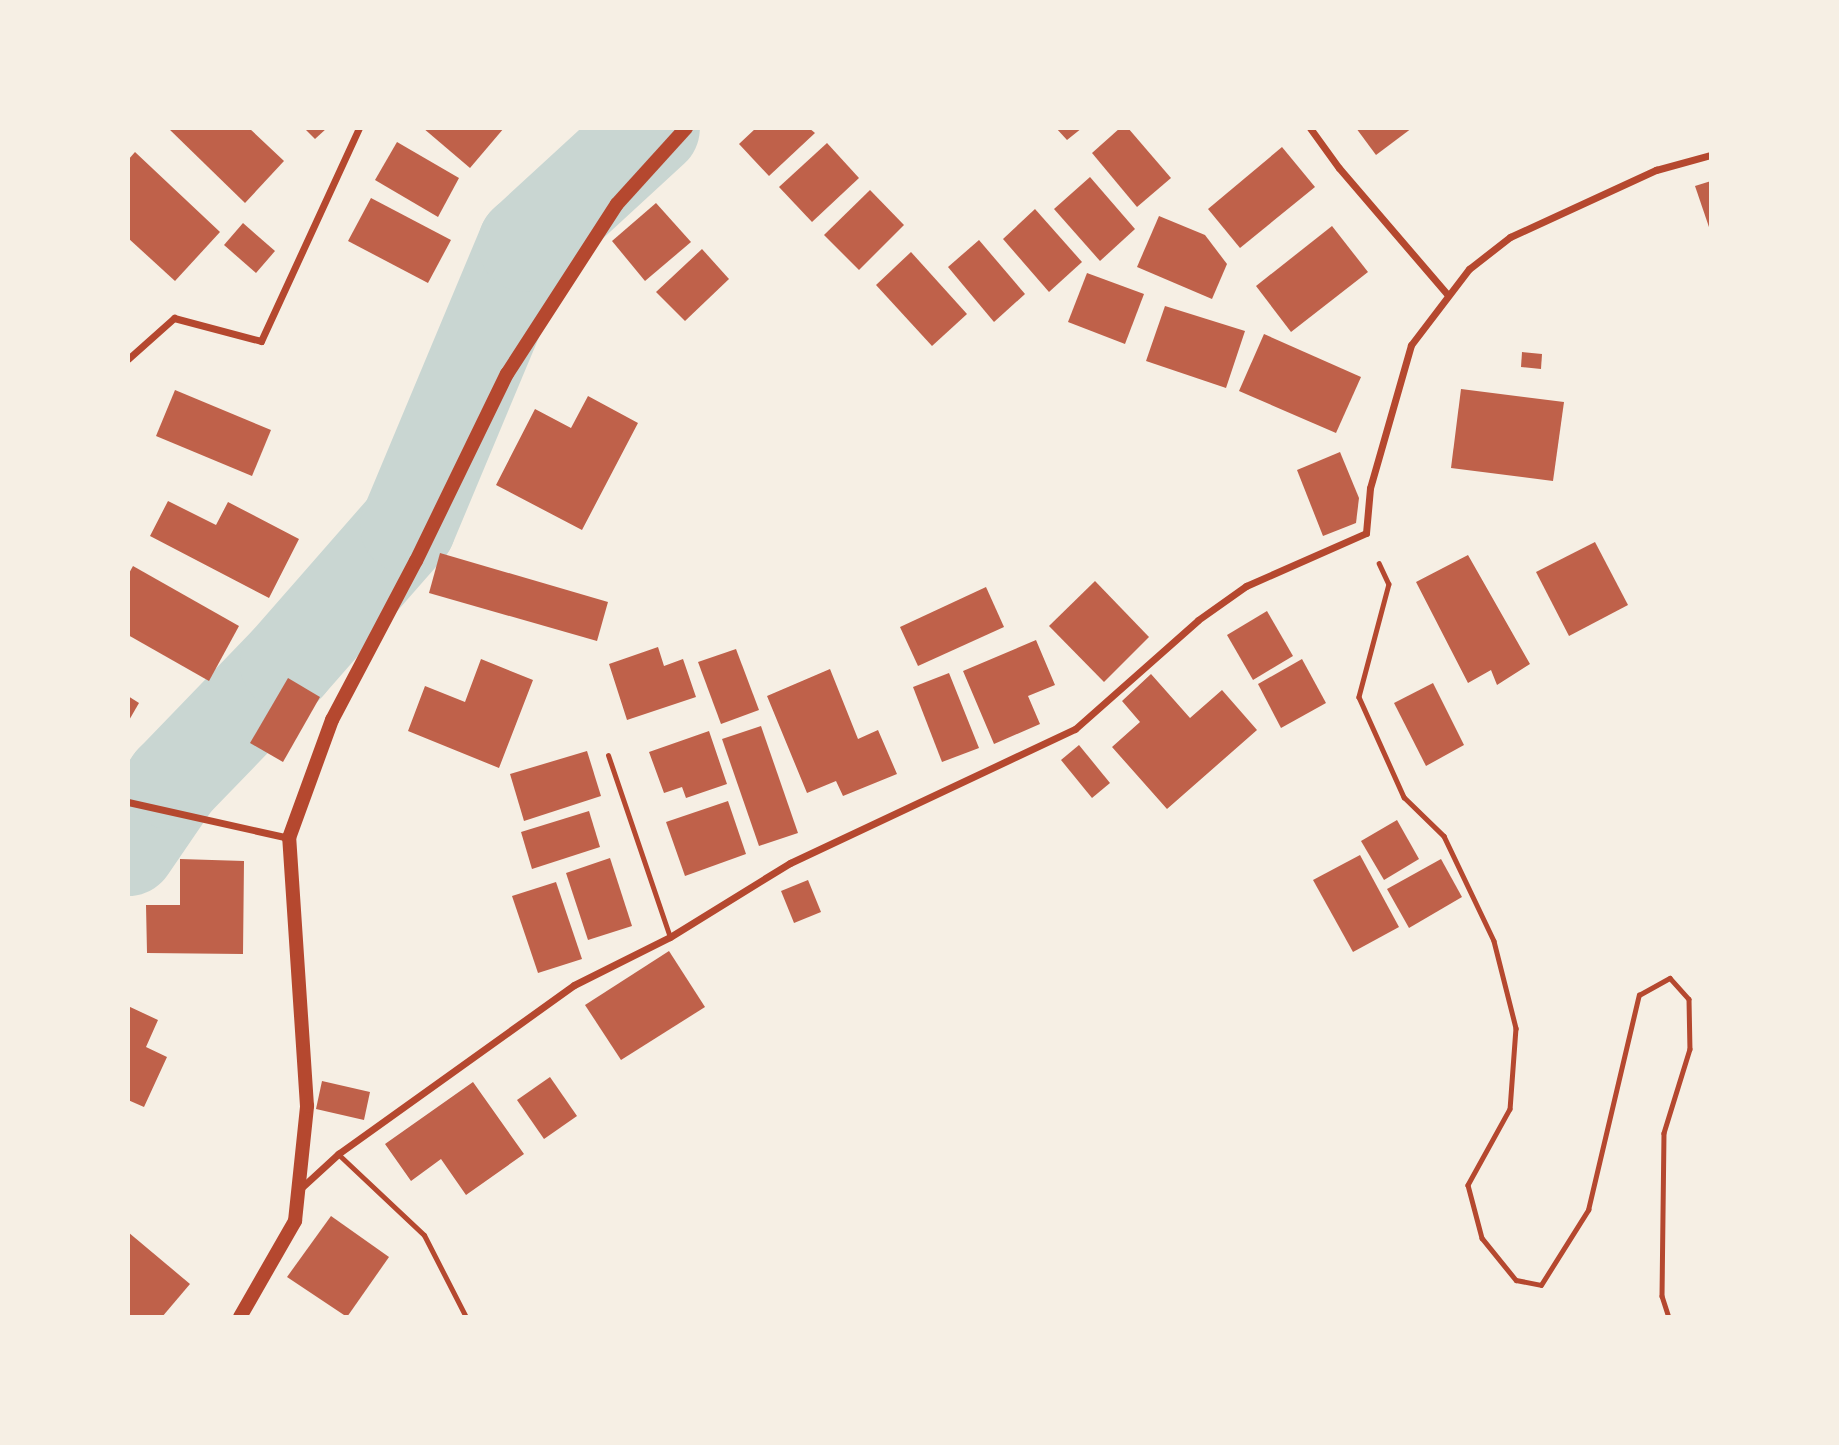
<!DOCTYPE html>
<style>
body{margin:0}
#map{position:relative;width:1839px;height:1445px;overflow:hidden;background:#f6efe4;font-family:Arial,sans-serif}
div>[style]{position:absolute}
.river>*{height:96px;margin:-48px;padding:0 48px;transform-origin:48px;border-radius:48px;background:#c9d6d2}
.building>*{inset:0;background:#bf614a}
.path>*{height:4.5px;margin:-2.25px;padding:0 2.25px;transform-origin:2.25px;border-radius:2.25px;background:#b5482f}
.service>*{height:5px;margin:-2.5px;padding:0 2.5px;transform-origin:2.5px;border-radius:2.5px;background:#b5482f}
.minor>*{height:7px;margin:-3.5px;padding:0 3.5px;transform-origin:3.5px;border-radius:3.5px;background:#b5482f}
.secondary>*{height:14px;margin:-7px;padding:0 7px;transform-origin:7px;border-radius:7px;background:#b5482f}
span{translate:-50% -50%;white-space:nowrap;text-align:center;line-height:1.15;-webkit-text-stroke:7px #f6efe4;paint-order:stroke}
.frame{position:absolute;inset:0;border:130px solid #f6efe4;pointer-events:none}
</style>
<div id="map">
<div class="river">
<div style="left:128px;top:848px;width:80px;rotate:-55.7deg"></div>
<div style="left:173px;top:782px;width:165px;rotate:-46deg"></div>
<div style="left:288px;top:663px;width:182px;rotate:-48.8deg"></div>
<div style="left:408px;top:526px;width:306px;rotate:-67.3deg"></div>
<div style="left:526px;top:244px;width:171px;rotate:-42.6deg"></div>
</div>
<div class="building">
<div style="clip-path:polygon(168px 128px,249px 128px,284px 161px,245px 203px)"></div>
<div style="clip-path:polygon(304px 128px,327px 128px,315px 139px)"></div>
<div style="clip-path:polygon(423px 128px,504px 128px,470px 168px)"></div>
<div style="clip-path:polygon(756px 128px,809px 128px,815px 133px,769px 176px,739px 144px)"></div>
<div style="clip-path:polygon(1056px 128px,1082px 128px,1067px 140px)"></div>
<div style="clip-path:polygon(1120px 128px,1128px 128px,1171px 178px,1137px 207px,1092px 153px)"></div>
<div style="clip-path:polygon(1356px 128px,1412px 128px,1376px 155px)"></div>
<div style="clip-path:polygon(397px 142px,459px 178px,438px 217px,375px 180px)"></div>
<div style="clip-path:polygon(827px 143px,859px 178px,812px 222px,779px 187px)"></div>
<div style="clip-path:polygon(1282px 147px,1315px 187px,1240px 248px,1208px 209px)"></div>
<div style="clip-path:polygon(135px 152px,220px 232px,175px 281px,128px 238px,128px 160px)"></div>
<div style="clip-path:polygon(1090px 177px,1135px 229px,1100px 261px,1054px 209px)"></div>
<div style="clip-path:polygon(1711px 181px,1711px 233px,1695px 186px)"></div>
<div style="clip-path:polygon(870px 190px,904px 225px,859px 270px,824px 235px)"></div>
<div style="clip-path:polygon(371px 198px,451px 240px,428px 283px,348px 241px)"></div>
<div style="clip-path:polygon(656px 203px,691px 242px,645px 281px,612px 241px)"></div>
<div style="clip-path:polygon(1035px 209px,1082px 262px,1049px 292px,1003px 239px)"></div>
<div style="clip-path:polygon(1159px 216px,1205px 235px,1227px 264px,1212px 299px,1137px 267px)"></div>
<div style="clip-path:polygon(243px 223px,275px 251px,256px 273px,224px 245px)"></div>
<div style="clip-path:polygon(1332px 226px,1368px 272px,1291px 332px,1256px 286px)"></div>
<div style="clip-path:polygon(979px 240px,1025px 294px,994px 322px,948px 267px)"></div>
<div style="clip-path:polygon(702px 249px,729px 279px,685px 321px,656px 292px)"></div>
<div style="clip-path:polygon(911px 252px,967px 314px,932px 346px,876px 285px)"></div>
<div style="clip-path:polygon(1087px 273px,1144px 294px,1125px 344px,1068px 322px)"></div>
<div style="clip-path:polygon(1165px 306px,1245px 331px,1226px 388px,1146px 361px)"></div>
<div style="clip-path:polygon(1264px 334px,1361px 377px,1336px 433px,1239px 391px)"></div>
<div style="clip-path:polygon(1522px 352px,1542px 354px,1541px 369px,1521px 367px)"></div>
<div style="clip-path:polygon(1461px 389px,1564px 402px,1553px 481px,1451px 468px)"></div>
<div style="clip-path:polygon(175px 390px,271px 430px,252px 476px,156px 436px)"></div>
<div style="clip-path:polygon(588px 396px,638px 423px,582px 530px,496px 485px,535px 409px,571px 428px)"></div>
<div style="clip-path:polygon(1340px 452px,1359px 498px,1356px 523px,1323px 536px,1297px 470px)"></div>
<div style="clip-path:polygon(168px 501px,216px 525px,228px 502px,299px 539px,269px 598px,150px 536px)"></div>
<div style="clip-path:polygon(1595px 542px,1628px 605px,1569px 636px,1536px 572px)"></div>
<div style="clip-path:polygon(440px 553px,608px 602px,597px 641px,429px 593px)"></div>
<div style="clip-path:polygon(1468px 555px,1530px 664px,1497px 685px,1491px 670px,1468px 683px,1416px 582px)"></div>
<div style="clip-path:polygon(133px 566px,239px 626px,209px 681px,128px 635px,128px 575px)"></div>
<div style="clip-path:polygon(1095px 581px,1149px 637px,1104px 682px,1049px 626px)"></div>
<div style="clip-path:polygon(986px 587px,1004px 627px,918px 666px,900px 627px)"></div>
<div style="clip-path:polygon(1267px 611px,1293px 656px,1253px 680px,1227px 635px)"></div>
<div style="clip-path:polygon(1036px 640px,1055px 685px,1028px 696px,1040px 724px,994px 744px,963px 671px)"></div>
<div style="clip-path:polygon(658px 647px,664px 666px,683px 659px,696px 697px,627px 720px,609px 664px)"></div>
<div style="clip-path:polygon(736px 649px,759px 710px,721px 724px,698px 662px)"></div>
<div style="clip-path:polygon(481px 659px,533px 680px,499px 768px,408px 731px,425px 686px,465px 702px)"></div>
<div style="clip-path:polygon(1302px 659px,1326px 703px,1281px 728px,1258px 684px)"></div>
<div style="clip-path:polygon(830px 669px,858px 739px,878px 730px,897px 774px,843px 796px,836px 781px,807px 793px,767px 696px)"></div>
<div style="clip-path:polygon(949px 673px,979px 748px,942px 762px,913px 687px)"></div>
<div style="clip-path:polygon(1151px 674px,1190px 718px,1222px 690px,1257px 730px,1167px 809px,1112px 747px,1140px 722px,1122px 701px)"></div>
<div style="clip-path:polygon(288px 678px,320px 697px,283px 762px,250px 743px)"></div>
<div style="clip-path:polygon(1433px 683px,1464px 745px,1426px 766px,1394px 703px)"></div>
<div style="clip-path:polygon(128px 696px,139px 703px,128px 722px)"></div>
<div style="clip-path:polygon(761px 726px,798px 833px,759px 846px,722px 739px)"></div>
<div style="clip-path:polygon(709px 731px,727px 784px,686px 798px,682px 787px,664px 793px,649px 752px)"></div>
<div style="clip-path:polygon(1079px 745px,1110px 783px,1092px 798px,1061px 760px)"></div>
<div style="clip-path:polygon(587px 751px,601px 796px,524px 821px,510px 774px)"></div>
<div style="clip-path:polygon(728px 801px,746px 854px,685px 876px,666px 822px)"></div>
<div style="clip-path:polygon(589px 811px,600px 847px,532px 869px,521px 832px)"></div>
<div style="clip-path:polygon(1397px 820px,1419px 859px,1384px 880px,1361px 841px)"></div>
<div style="clip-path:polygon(1360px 855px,1399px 927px,1353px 952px,1313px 880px)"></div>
<div style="clip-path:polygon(610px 858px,632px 926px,588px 940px,566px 873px)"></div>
<div style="clip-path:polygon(180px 859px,244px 861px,243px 954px,147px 953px,146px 905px,180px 905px)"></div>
<div style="clip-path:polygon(1441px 859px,1462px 897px,1409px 928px,1387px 889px)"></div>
<div style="clip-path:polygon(808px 880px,821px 912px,794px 923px,781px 891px)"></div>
<div style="clip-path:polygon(556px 882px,582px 959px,538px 973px,512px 896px)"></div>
<div style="clip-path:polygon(669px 951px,705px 1007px,621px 1060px,585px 1005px)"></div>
<div style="clip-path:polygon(128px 1006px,158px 1020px,146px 1047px,167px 1057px,144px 1107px,128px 1100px)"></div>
<div style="clip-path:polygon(550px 1077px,577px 1116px,544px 1139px,517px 1100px)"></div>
<div style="clip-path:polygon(322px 1081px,370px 1092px,364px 1120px,316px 1109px)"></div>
<div style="clip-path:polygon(473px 1082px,524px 1154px,466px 1195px,441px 1159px,411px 1181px,385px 1144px)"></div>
<div style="clip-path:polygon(331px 1216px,389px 1257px,347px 1317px,287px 1277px)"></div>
<div style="clip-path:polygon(128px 1232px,190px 1284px,162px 1317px,128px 1317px)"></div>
</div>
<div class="path">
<div style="left:1379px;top:563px;width:23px;rotate:65deg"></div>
<div style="left:1389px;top:584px;width:117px;rotate:104.9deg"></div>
<div style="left:1359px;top:697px;width:110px;rotate:65.8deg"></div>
<div style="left:1404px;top:797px;width:56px;rotate:44.3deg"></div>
<div style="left:1444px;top:836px;width:116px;rotate:64.5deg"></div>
<div style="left:1494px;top:941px;width:90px;rotate:75.8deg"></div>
<div style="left:1516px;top:1028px;width:81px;rotate:94.2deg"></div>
<div style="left:1510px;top:1109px;width:87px;rotate:118.9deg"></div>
<div style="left:1468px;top:1185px;width:55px;rotate:75.2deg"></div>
<div style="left:1482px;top:1238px;width:54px;rotate:51deg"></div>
<div style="left:1516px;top:1280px;width:25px;rotate:11deg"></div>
<div style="left:1541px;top:1285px;width:89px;rotate:-57.9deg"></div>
<div style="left:1588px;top:1210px;width:221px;rotate:-76.7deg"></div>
<div style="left:1639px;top:995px;width:35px;rotate:-29deg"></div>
<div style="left:1670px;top:978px;width:28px;rotate:48deg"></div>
<div style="left:1689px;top:999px;width:50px;rotate:88.9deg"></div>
<div style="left:1690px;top:1049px;width:88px;rotate:107.2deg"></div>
<div style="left:1664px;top:1133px;width:163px;rotate:90.7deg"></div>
<div style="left:1662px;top:1296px;width:22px;rotate:72deg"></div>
</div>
<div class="service">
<div style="left:608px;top:755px;width:192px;rotate:71.2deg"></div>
<div style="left:338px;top:1154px;width:118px;rotate:43.3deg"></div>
<div style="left:424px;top:1235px;width:92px;rotate:62.9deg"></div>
</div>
<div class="minor">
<div style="left:1310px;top:128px;width:49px;rotate:54.1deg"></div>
<div style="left:1339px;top:168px;width:167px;rotate:49.4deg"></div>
<div style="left:128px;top:359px;width:62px;rotate:-41.7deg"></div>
<div style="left:174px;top:318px;width:90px;rotate:14.8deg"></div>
<div style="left:261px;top:341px;width:234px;rotate:-65.3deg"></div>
<div style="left:128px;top:802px;width:165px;rotate:12.6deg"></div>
<div style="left:300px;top:1189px;width:52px;rotate:-42.6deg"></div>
<div style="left:338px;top:1154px;width:290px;rotate:-35.6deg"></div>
<div style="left:574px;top:985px;width:107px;rotate:-26.6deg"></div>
<div style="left:670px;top:937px;width:141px;rotate:-31.7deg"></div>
<div style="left:790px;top:863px;width:315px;rotate:-25.2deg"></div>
<div style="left:1075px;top:729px;width:164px;rotate:-41.5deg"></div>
<div style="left:1198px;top:620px;width:59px;rotate:-35.3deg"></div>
<div style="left:1246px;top:586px;width:131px;rotate:-23.8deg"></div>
<div style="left:1366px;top:533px;width:45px;rotate:-84.9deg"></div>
<div style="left:1370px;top:488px;width:149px;rotate:-74deg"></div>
<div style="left:1411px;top:345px;width:96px;rotate:-52.7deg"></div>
<div style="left:1469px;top:269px;width:52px;rotate:-38deg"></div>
<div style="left:1510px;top:237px;width:161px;rotate:-24.7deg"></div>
<div style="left:1656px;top:170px;width:57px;rotate:-15.3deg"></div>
</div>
<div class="secondary">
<div style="left:240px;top:1317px;width:111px;rotate:-60.2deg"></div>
<div style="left:295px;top:1221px;width:116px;rotate:-84deg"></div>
<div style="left:307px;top:1106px;width:269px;rotate:-93.8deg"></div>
<div style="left:289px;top:838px;width:126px;rotate:-70deg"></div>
<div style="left:332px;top:720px;width:180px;rotate:-62.2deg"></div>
<div style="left:416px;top:561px;width:208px;rotate:-64.1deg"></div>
<div style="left:507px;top:374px;width:202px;rotate:-57.1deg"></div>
<div style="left:617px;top:204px;width:103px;rotate:-47.8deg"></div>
</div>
<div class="frame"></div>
</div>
